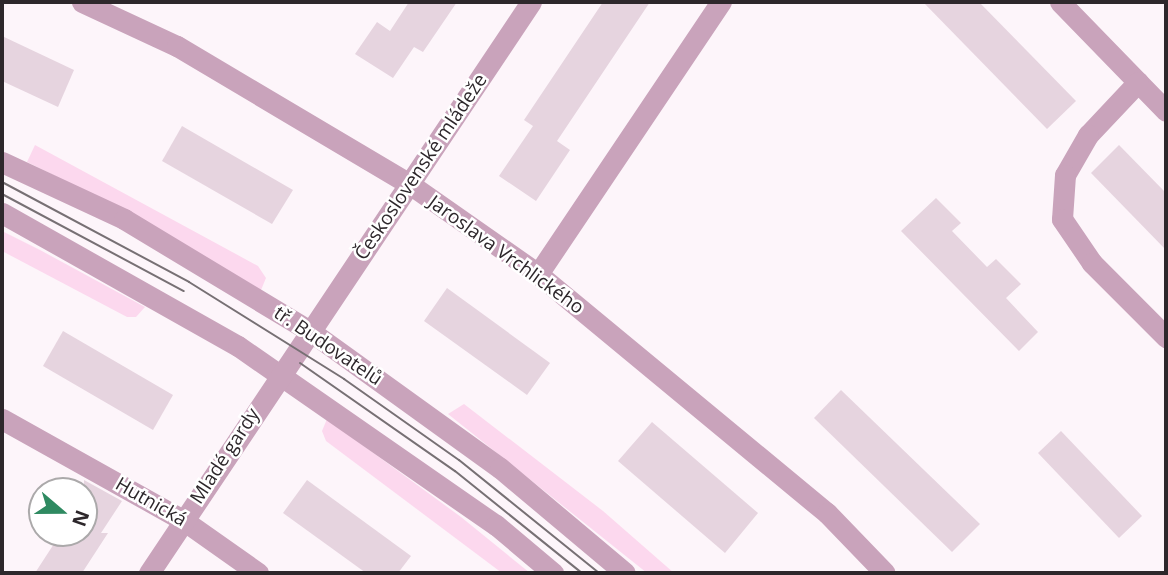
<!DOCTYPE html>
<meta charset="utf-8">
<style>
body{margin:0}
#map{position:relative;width:1168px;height:575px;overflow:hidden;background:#fdf5fa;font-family:"Open Sans",sans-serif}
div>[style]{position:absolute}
.green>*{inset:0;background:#fcd8ee}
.building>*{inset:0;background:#e6d4df}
.minor>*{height:21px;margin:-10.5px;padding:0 10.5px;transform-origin:10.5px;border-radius:10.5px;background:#c9a3bb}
.tram>*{height:2px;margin:-1px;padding:0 1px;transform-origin:1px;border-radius:1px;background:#777074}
span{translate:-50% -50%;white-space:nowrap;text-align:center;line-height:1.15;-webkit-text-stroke:5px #fff;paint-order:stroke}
.street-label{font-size:19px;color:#2d272b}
.frame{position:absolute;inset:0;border:4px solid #2d272b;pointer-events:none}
.north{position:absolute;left:28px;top:477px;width:70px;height:70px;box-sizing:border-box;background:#fff;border:2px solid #aba9aa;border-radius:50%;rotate:110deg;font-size:19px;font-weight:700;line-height:28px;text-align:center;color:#2d272b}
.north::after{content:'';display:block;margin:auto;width:24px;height:32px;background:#2f8a61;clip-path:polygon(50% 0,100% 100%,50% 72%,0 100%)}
</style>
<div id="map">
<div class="green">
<div style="clip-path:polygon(35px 145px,258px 266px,266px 278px,261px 290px,120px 208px,27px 162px)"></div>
<div style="clip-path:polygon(2px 231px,40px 250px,145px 307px,136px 317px,127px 317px,2px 251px)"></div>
<div style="clip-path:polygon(464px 404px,603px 511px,674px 573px,647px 573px,448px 414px)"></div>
<div style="clip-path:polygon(327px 419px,461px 517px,530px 573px,502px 573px,326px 441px,322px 431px)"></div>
</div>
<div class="building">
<div style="clip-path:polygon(409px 2px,457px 2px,423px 52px,414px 47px,393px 78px,355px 54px,377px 22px,390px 31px)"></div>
<div style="clip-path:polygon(603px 2px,650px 2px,557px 141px,570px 150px,536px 201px,499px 176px,533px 126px,524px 120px)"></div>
<div style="clip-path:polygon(923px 2px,979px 2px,1076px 101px,1047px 129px)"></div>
<div style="clip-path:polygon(2px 36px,74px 70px,58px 107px,2px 81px)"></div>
<div style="clip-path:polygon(182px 126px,293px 190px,272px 224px,162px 161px)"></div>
<div style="clip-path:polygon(1119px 145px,1166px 193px,1166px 250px,1091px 173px)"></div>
<div style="clip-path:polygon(936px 198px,961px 223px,952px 231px,987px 267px,996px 259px,1021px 284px,1006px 298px,1038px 332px,1019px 351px,901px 231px)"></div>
<div style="clip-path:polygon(447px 288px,550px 363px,527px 395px,424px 321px)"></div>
<div style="clip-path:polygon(63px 331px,173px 395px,153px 430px,43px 366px)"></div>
<div style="clip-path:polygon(841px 390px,980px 524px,952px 552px,814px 418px)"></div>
<div style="clip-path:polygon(652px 422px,758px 513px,725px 553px,618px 461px)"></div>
<div style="clip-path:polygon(1061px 431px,1142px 516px,1119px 538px,1038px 453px)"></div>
<div style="clip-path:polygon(84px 480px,122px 501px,101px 533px,108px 533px,82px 573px,35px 573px,61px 533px,84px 533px)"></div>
<div style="clip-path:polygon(307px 480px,411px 556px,398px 573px,366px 573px,283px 513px)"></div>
</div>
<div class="minor">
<div style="left:82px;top:2px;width:105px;rotate:24.9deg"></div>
<div style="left:177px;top:46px;width:272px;rotate:30.7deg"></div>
<div style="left:411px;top:185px;width:155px;rotate:35deg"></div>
<div style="left:538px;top:274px;width:375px;rotate:39.6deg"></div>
<div style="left:827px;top:513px;width:83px;rotate:46deg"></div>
<div style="left:1060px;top:2px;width:152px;rotate:45.8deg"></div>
<div style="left:1138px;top:82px;width:73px;rotate:133.3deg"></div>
<div style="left:1088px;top:135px;width:46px;rotate:119.9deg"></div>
<div style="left:1065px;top:175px;width:44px;rotate:93.9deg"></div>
<div style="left:1062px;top:219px;width:53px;rotate:55.7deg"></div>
<div style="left:1092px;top:263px;width:105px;rotate:45deg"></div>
<div style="left:2px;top:162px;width:135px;rotate:25deg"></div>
<div style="left:124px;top:219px;width:217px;rotate:31.1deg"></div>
<div style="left:310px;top:331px;width:234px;rotate:35.8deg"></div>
<div style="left:500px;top:468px;width:163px;rotate:40deg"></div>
<div style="left:2px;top:213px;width:271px;rotate:29.4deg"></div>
<div style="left:238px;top:346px;width:314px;rotate:34.8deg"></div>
<div style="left:496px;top:525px;width:75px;rotate:40.1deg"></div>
<div style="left:538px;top:274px;width:328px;rotate:-56.1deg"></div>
<div style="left:2px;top:419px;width:207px;rotate:29.2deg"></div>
<div style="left:183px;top:520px;width:92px;rotate:35.2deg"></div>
<div style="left:149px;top:573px;width:687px;rotate:-56.22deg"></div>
</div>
<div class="tram">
<div style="left:2px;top:182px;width:212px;rotate:28.1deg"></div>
<div style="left:189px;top:282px;width:183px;rotate:32deg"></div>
<div style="left:344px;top:379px;width:141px;rotate:35.2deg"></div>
<div style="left:459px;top:460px;width:180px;rotate:38.9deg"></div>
<div style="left:2px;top:194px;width:206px;rotate:28.1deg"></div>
<div style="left:300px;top:363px;width:189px;rotate:34.9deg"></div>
<div style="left:455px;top:471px;width:163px;rotate:38.8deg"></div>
</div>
<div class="street-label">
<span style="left:421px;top:167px;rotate:-56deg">Československé mládeže</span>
<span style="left:506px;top:255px;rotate:36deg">Jaroslava Vrchlického</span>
<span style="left:328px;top:346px;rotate:34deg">tř. Budovatelů</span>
<span style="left:225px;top:456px;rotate:-57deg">Mladé gardy</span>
<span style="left:151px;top:502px;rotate:30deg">Hutnická</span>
</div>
<div class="frame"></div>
<div class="north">N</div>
</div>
